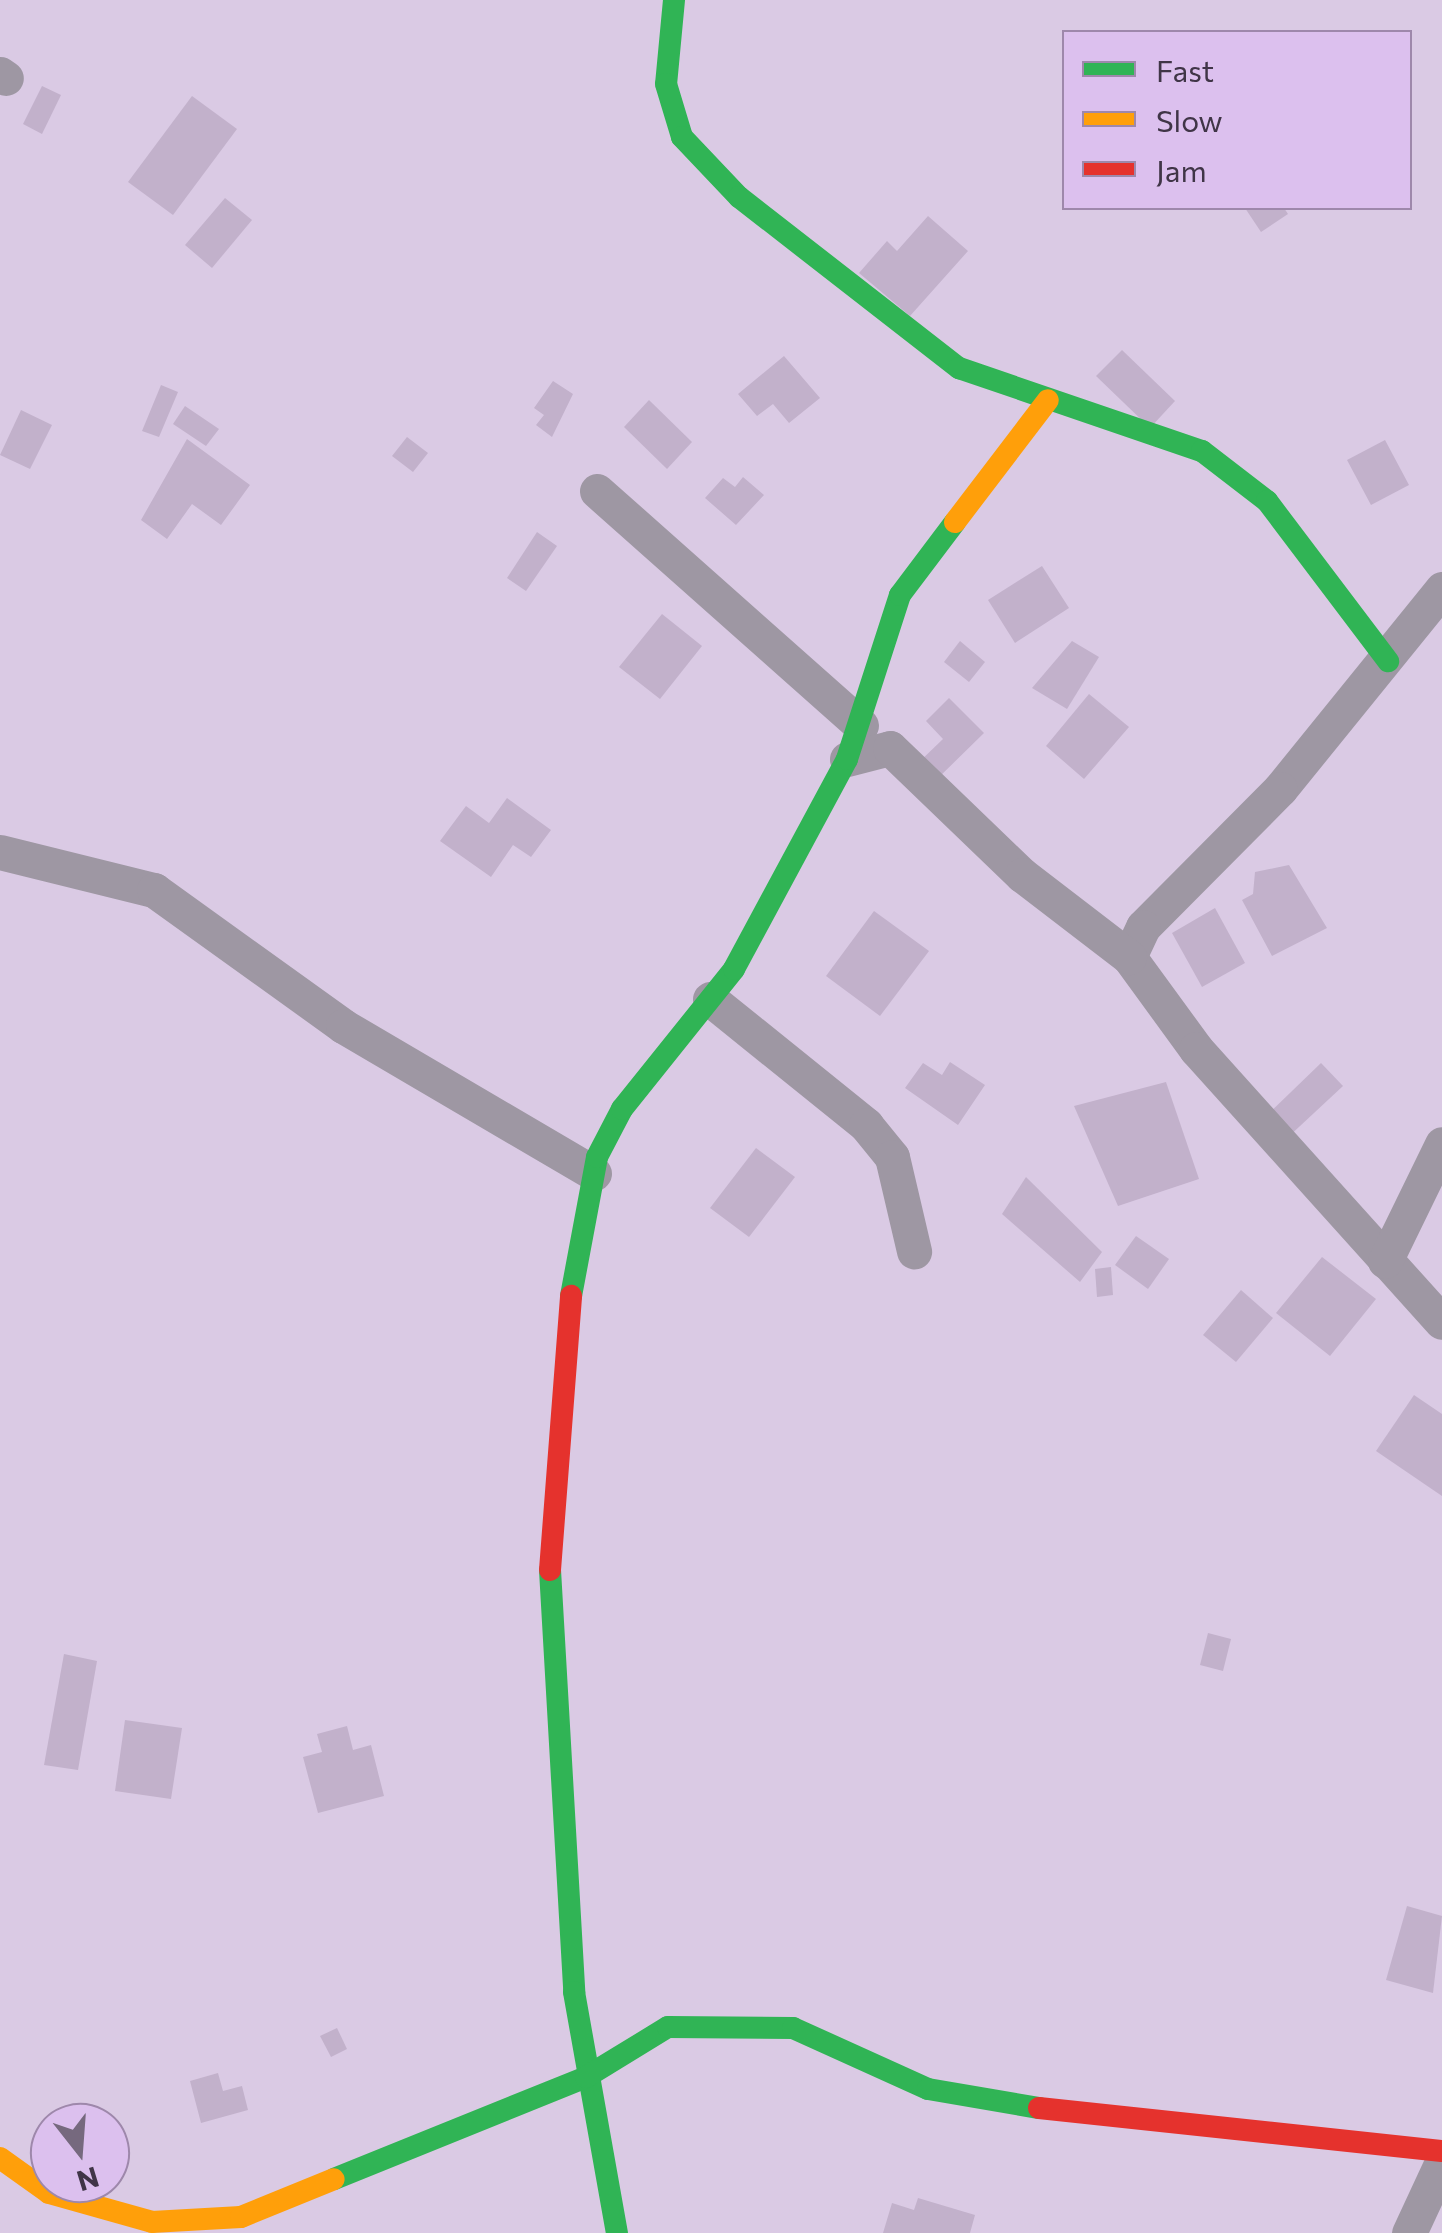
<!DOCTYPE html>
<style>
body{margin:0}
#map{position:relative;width:1442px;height:2233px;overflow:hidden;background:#dacae4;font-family:Commissioner,sans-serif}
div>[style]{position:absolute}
.building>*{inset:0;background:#c2b1cb}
.street>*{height:35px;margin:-17.5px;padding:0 17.5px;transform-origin:17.5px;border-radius:17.5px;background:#9e97a3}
.fast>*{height:22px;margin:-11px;padding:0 11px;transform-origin:11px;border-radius:11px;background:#30b455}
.slow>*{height:22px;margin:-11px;padding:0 11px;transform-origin:11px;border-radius:11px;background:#ff9f0a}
.jam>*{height:22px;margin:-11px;padding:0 11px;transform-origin:11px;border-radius:11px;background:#e5322d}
span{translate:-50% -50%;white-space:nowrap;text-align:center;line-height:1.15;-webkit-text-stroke:8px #dcc0ee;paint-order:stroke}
.legend{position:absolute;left:1062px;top:30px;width:350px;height:180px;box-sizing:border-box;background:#dcc0ee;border:2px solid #9e88ab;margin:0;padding:12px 18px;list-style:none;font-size:30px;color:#403547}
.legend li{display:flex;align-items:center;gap:20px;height:50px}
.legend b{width:50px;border:2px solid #9e88ab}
.north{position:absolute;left:30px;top:2103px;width:100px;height:100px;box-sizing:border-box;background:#dcc0ee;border:2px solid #9e88ab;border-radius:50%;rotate:163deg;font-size:28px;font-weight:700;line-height:40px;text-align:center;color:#403547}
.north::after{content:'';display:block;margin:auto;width:35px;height:45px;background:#76697e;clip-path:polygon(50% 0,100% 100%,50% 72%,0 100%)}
</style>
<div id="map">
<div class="building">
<div style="clip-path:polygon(42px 86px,61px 95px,42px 134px,23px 124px)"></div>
<div style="clip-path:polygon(192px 96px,237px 129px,173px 215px,128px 182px)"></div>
<div style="clip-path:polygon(225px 198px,252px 220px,212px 268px,185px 245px)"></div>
<div style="clip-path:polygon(1245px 208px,1284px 208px,1288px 214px,1261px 232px)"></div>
<div style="clip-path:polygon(928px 216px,968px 251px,910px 316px,859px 273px,887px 241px,897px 251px)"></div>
<div style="clip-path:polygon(1122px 350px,1175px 401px,1150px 428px,1096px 376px)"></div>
<div style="clip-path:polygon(784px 356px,820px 398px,789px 423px,773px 404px,757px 416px,738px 394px)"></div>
<div style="clip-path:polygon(553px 381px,573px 394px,552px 437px,536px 425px,544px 415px,534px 408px)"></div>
<div style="clip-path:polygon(161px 385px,178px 392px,159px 437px,142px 431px)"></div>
<div style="clip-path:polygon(649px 400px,692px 442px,667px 469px,624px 427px)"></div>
<div style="clip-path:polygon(185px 406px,219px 429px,206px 446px,173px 424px)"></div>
<div style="clip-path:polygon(21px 410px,52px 425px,30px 469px,0 455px)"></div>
<div style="clip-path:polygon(407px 437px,428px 453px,413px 472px,392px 456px)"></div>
<div style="clip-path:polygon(187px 439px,250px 485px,221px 525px,192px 504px,167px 539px,141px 520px)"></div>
<div style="clip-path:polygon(1385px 440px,1409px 485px,1371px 505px,1347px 460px)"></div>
<div style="clip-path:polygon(743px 477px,764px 495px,736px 525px,705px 498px,723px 478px,735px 487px)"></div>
<div style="clip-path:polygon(537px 532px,557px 546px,526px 591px,507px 578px)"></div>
<div style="clip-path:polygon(1042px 566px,1069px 608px,1015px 643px,988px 600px)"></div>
<div style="clip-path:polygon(662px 614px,702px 646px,660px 699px,619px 667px)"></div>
<div style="clip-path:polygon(960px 641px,985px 662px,969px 682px,944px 662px)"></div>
<div style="clip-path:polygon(1072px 641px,1099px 657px,1067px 709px,1032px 688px)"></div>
<div style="clip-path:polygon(1089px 694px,1129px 727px,1084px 779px,1046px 746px)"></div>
<div style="clip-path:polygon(949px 698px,984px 733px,932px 784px,915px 766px,943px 739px,926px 721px)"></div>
<div style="clip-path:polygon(507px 798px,551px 830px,531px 857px,513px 845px,491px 877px,440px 841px,466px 806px,489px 823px)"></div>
<div style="clip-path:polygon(1289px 865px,1327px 928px,1272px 956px,1242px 900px,1253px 894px,1255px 872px)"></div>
<div style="clip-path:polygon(1215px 908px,1245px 963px,1202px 987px,1172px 933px)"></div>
<div style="clip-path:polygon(874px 911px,929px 951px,880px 1016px,826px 976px)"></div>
<div style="clip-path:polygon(950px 1062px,985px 1085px,958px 1125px,905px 1088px,923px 1063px,942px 1075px)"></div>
<div style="clip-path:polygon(1321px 1063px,1343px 1086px,1285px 1140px,1264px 1118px)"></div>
<div style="clip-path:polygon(1166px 1082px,1199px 1179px,1118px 1206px,1074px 1106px)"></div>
<div style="clip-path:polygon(756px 1148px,795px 1177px,749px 1237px,710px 1208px)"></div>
<div style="clip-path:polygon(1026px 1177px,1102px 1252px,1080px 1282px,1002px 1214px)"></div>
<div style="clip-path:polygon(1136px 1236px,1169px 1259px,1148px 1289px,1115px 1265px)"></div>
<div style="clip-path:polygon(1322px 1257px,1376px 1299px,1330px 1356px,1276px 1313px)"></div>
<div style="clip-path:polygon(1111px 1267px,1113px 1295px,1097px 1297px,1095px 1269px)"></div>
<div style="clip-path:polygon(1241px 1290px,1273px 1318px,1236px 1362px,1203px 1335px)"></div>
<div style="clip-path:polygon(1414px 1395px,1442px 1414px,1442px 1496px,1376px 1451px)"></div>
<div style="clip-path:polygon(1208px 1633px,1231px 1639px,1223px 1671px,1200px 1665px)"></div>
<div style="clip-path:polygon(64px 1654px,97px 1661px,78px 1770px,44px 1765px)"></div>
<div style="clip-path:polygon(125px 1720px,182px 1728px,171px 1799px,115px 1791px)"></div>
<div style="clip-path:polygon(347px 1726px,353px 1750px,371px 1745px,384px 1796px,318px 1813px,303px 1757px,322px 1752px,317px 1734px)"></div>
<div style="clip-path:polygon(1407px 1906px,1442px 1916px,1433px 1993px,1386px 1980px)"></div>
<div style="clip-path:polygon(337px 2028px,347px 2049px,331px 2057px,320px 2036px)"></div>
<div style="clip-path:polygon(218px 2073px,223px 2091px,242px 2086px,248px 2110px,201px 2123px,190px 2081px)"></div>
<div style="clip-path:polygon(918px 2198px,975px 2215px,970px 2233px,883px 2233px,892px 2203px,914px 2210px)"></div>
</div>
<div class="street">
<div style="left:0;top:74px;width:7px;rotate:34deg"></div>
<div style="left:597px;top:491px;width:353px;rotate:41.6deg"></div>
<div style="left:1442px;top:589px;width:257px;rotate:129deg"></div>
<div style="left:1280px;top:789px;width:194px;rotate:134.8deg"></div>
<div style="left:1143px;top:927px;width:33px;rotate:115deg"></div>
<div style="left:1129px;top:957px;width:114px;rotate:53.9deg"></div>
<div style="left:1196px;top:1049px;width:367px;rotate:48deg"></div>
<div style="left:847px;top:759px;width:44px;rotate:-14.3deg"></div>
<div style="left:890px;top:748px;width:183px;rotate:43.9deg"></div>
<div style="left:1022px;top:875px;width:135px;rotate:37.5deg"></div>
<div style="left:0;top:852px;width:159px;rotate:13.9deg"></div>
<div style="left:154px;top:890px;width:233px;rotate:35.7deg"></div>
<div style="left:343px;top:1026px;width:291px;rotate:30.4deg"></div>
<div style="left:710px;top:999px;width:201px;rotate:38.9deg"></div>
<div style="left:866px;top:1125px;width:41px;rotate:50.9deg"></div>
<div style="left:892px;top:1157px;width:97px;rotate:76.8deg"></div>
<div style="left:1385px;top:1261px;width:130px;rotate:-64deg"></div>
<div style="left:1409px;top:2233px;width:78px;rotate:-65.1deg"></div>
</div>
<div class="fast">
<div style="left:674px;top:0;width:84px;rotate:95.4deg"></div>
<div style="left:666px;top:84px;width:55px;rotate:73.2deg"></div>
<div style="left:682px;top:137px;width:83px;rotate:46.5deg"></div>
<div style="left:739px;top:197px;width:279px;rotate:37.9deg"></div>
<div style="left:959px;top:368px;width:257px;rotate:18.9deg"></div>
<div style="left:1202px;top:451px;width:82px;rotate:37.6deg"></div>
<div style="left:1267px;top:501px;width:201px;rotate:52.9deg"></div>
<div style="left:571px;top:1296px;width:141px;rotate:-79.4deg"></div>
<div style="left:597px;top:1157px;width:54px;rotate:-62.5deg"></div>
<div style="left:622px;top:1109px;width:179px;rotate:-51.3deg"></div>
<div style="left:734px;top:969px;width:238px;rotate:-61.7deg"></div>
<div style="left:847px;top:759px;width:172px;rotate:-72.1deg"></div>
<div style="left:900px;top:595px;width:91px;rotate:-53deg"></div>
<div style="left:550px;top:1570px;width:423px;rotate:86.7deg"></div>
<div style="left:574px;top:1992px;width:245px;rotate:79.9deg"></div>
<div style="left:334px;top:2179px;width:272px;rotate:-22deg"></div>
<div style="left:586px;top:2077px;width:96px;rotate:-31.4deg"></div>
<div style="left:668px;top:2027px;width:125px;rotate:0.5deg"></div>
<div style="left:793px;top:2028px;width:148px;rotate:24.3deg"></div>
<div style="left:928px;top:2089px;width:113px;rotate:9.7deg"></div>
</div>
<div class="slow">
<div style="left:955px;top:522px;width:153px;rotate:-52.7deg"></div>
<div style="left:0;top:2158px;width:60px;rotate:35.5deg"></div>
<div style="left:49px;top:2193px;width:107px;rotate:15.7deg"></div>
<div style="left:152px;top:2222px;width:89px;rotate:-3.2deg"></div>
<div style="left:241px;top:2217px;width:100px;rotate:-22.2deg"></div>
</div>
<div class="jam">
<div style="left:550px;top:1570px;width:275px;rotate:-85.6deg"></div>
<div style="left:1039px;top:2108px;width:405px;rotate:6.1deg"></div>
</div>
<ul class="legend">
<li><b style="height:12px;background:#30b455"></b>Fast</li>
<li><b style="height:12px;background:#ff9f0a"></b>Slow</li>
<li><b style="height:12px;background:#e5322d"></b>Jam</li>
</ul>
<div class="north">N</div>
</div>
